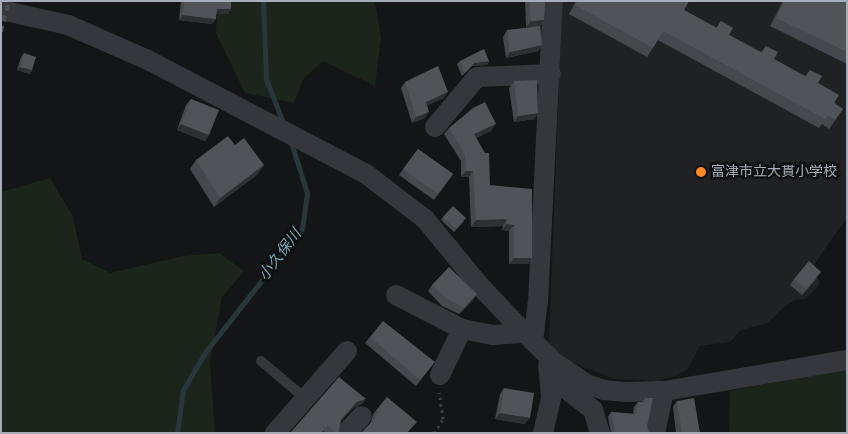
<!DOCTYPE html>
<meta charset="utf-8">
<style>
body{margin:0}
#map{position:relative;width:848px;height:434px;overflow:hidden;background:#141516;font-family:"Alegreya Sans","Noto Sans JP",sans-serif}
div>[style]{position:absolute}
.built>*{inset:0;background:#202123}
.green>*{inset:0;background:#1c251c}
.stream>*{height:5px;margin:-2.5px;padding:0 2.5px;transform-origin:2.5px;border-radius:2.5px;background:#29373b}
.path>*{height:3px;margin-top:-1.5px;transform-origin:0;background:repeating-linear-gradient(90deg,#3b3f43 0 2.5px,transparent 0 6.5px)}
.lane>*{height:10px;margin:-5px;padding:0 5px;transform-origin:5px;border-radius:5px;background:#35373c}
.street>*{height:20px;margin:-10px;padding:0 10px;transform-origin:10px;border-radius:10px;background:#35373c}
.rail>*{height:4px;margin-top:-2px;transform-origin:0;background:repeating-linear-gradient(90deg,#484c51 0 6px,transparent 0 11px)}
.wall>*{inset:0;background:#45484c}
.shaded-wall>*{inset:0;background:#2d2f32}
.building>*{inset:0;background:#505358}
.dots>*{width:14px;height:14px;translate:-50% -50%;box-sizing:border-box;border:2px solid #0f1011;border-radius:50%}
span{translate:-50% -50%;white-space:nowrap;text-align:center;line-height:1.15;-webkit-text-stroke:5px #0f1011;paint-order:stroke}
.poi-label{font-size:14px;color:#a5aeb8}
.left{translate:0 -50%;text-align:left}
.water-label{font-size:15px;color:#78a6b7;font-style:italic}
.frame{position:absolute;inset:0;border:2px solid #a5aeb8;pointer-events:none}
</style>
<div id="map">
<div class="built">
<div style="clip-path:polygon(562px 1px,847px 1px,847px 217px,814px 265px,820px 284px,806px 299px,795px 300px,784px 307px,768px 323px,741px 330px,730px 342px,700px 346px,687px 370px,675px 376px,655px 381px,614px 379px,576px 364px,549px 345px)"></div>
</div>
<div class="green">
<div style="clip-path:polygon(218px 1px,375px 1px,381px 38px,375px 86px,323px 61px,304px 78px,294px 103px,245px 93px,216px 33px)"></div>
<div style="clip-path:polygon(50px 178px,73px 217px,82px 259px,110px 273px,183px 256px,219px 253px,244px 271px,222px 297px,210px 362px,215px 433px,1px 433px,1px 192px)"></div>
<div style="clip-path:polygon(847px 368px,847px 433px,729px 433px,730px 391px)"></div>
</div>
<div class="stream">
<div style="left:263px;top:1px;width:78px;rotate:87.8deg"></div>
<div style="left:266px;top:79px;width:49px;rotate:68.6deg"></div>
<div style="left:177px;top:433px;width:43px;rotate:-82.1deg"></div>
<div style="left:183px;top:390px;width:45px;rotate:-59.5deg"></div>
<div style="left:206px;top:351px;width:155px;rotate:-51.8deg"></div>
<div style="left:302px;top:229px;width:36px;rotate:-82deg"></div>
<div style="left:307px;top:193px;width:53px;rotate:-107.4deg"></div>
</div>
<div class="path">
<div style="left:434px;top:433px;width:17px;rotate:-57deg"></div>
<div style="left:443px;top:419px;width:27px;rotate:-98deg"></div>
</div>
<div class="lane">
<div style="left:261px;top:361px;width:59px;rotate:40.2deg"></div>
</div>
<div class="street">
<div style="left:1px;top:10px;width:69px;rotate:12.6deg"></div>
<div style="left:68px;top:25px;width:87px;rotate:23.6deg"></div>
<div style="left:148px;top:60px;width:246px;rotate:27.6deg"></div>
<div style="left:366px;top:174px;width:74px;rotate:37.3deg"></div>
<div style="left:425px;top:219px;width:87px;rotate:50.6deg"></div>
<div style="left:480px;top:286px;width:54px;rotate:46.5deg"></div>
<div style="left:517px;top:325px;width:49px;rotate:45deg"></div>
<div style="left:552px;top:360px;width:42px;rotate:35.2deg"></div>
<div style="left:586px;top:384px;width:19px;rotate:18deg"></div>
<div style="left:604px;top:390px;width:23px;rotate:5deg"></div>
<div style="left:627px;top:392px;width:37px;rotate:-2deg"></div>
<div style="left:664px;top:391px;width:186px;rotate:-9.6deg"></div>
<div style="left:435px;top:127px;width:65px;rotate:-50deg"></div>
<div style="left:477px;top:77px;width:74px;rotate:-2.3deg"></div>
<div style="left:396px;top:295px;width:74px;rotate:27.3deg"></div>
<div style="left:462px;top:329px;width:32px;rotate:11deg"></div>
<div style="left:493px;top:335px;width:32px;rotate:-4deg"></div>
<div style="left:533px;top:341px;width:38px;rotate:-83deg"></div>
<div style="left:538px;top:303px;width:302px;rotate:-87.2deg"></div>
<div style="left:553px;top:362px;width:29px;rotate:65deg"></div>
<div style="left:565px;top:388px;width:36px;rotate:38deg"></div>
<div style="left:593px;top:410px;width:24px;rotate:73deg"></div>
<div style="left:440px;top:375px;width:51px;rotate:-64.4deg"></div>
<div style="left:275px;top:433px;width:109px;rotate:-48.7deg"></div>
<div style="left:346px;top:433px;width:23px;rotate:-47deg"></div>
<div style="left:543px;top:433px;width:37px;rotate:-77deg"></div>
<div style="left:551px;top:397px;width:32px;rotate:-95deg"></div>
<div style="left:655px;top:433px;width:43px;rotate:-77.9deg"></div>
</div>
<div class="rail">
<div style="left:1px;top:32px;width:32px;rotate:-76deg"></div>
</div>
<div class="wall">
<div style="clip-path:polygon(181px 1px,231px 1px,228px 14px,216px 14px,216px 19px,212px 24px,179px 20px)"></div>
<div style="clip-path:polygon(525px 1px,545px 1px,544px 20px,540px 26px,542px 45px,538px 51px,506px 58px,503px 37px,507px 30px,539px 27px,526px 27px)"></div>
<div style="clip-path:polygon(576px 1px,689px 1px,684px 10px,716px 28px,721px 21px,729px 35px,761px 52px,766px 46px,774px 59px,805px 76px,810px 70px,818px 83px,834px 103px,843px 109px,829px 129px,822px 124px,819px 128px,658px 40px,647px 57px,569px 14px)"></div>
<div style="clip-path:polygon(783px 1px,844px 1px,847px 3px,847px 64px,770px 26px)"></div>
<div style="clip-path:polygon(24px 53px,32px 70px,30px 74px,17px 70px,21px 57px)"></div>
<div style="clip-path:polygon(460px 61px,489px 61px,487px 65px,472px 66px,462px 76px,457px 64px)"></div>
<div style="clip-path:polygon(514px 81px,538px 113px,534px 119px,514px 122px,509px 88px)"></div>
<div style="clip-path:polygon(405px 82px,444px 98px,427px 105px,425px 118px,412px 123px,401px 88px)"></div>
<div style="clip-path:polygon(191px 99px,209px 135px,205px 141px,177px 130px,186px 105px)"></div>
<div style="clip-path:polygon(449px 128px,491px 131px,476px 138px,490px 185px,532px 258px,528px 264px,509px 264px,509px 231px,502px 230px,503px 226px,471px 227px,469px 177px,461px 177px,461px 161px,444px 134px)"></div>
<div style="clip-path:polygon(418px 149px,453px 174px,434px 200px,399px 175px)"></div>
<div style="clip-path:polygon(196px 160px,258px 174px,214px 207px,190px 169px)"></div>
<div style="clip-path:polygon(443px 217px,464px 221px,454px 232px,441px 220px)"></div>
<div style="clip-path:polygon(817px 278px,802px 295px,790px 285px,794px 279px)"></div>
<div style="clip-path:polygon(432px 285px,477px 294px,472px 301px,459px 314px,442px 306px,428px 291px)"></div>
<div style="clip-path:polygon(370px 337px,430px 368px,416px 386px,365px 343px)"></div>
<div style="clip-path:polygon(504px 388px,525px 424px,495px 419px,500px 394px)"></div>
<div style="clip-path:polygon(645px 398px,647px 426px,649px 433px,611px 433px,608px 417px,611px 412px,633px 414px,634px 407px,638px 402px,642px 402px)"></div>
<div style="clip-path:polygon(677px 401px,700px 433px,676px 433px,673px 407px)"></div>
<div style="clip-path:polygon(362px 404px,353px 408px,341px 421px,339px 430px,340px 433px,326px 433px,323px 431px,322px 433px,290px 433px)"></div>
<div style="clip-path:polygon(378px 408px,413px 427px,371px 422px,373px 414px)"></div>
</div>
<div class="shaded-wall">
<div style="clip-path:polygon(217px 9px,231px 9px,228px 14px,214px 14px)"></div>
<div style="clip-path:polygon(183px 15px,216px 19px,212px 24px,179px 20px)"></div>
<div style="clip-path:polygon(544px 20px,540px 27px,526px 27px,531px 21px)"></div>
<div style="clip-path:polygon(542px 45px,538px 51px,506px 58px,510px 52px)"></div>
<div style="clip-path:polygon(489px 61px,487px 65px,472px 66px,462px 76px,474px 63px)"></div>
<div style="clip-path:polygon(20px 67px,32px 70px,30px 74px,17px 70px)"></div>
<div style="clip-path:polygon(448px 92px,444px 98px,422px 108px,426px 102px)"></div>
<div style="clip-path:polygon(429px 112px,425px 118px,412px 123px,416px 117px)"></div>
<div style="clip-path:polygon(538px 113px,534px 119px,514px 122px,518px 116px)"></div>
<div style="clip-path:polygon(181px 124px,209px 135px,205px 141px,177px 130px)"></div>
<div style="clip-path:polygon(496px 124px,491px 131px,469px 141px,474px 134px)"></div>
<div style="clip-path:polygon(264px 165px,258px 174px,214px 207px,220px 198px)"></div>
<div style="clip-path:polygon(466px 171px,473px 171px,469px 177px,461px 177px)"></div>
<div style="clip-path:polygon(507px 219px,503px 226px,471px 227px,476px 220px)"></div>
<div style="clip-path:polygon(507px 224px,514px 225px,509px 231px,502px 230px)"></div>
<div style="clip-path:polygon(514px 258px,532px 258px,528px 264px,509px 264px)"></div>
<div style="clip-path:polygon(477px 294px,472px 301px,459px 314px,464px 308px)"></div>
<div style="clip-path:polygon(366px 399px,362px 404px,353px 408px,337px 425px,341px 419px,357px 402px)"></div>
<div style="clip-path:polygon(500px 413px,530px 418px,525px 424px,495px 419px)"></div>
</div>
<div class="building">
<div style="clip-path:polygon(184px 1px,231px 1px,231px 9px,217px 9px,216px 19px,183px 15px)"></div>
<div style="clip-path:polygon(529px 1px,545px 1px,544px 20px,531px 21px)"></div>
<div style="clip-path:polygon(577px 1px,689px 1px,684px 10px,717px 28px,721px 21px,733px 28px,729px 35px,762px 53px,766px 46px,778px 52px,774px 59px,806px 77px,810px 70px,822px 76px,818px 83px,839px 95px,834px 103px,843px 109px,835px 120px,828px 115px,825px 119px,663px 31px,653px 48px,575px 5px)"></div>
<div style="clip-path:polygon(784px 1px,844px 1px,847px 3px,847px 52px,776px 18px)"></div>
<div style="clip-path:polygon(540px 26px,542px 45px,510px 52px,507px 30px)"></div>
<div style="clip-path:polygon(484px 49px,489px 61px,474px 63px,465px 73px,460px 61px)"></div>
<div style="clip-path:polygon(24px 53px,36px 57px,32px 70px,20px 67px)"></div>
<div style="clip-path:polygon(438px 66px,448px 92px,426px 102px,429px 112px,416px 117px,405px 82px)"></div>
<div style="clip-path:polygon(537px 80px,538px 113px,518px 116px,514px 81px)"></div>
<div style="clip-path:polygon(191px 99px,219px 110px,209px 135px,181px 124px)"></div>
<div style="clip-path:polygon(485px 102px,496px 124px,474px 134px,485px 153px,489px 153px,490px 185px,532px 189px,532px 258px,514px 258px,514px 225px,507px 224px,507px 219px,476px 220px,473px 171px,466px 171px,465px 155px,449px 128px,473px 108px)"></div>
<div style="clip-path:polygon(228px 136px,235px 145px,244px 138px,264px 165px,220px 198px,196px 160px)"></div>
<div style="clip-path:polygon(418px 149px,453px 174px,438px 194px,403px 169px)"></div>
<div style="clip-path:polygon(453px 206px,466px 218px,456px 229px,443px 217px)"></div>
<div style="clip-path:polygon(809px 261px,821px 272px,806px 289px,794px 279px)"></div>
<div style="clip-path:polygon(449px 267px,477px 294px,464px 308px,447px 299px,432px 285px)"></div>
<div style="clip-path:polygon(383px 321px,435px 362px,420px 380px,370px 337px)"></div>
<div style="clip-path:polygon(339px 377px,366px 399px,357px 402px,341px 419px,339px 430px,340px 433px,336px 433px,328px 425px,321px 433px,290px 433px)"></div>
<div style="clip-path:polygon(504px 388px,534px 393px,530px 418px,500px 413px)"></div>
<div style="clip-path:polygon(387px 397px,417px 422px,407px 433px,361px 433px,375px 418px,378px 408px)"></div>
<div style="clip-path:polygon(645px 398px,653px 398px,647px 426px,649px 433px,613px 433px,615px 430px,611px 412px,636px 414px,638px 402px,645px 403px)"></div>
<div style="clip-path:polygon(694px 398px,700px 433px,682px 433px,677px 401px)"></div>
</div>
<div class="dots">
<div style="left:701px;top:172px;background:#ff8924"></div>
</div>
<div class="poi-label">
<span class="left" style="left:711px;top:172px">富津市立大貫小学校</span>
</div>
<div class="water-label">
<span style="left:280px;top:255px;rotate:-53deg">小久保川</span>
</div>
<div class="frame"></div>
</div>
